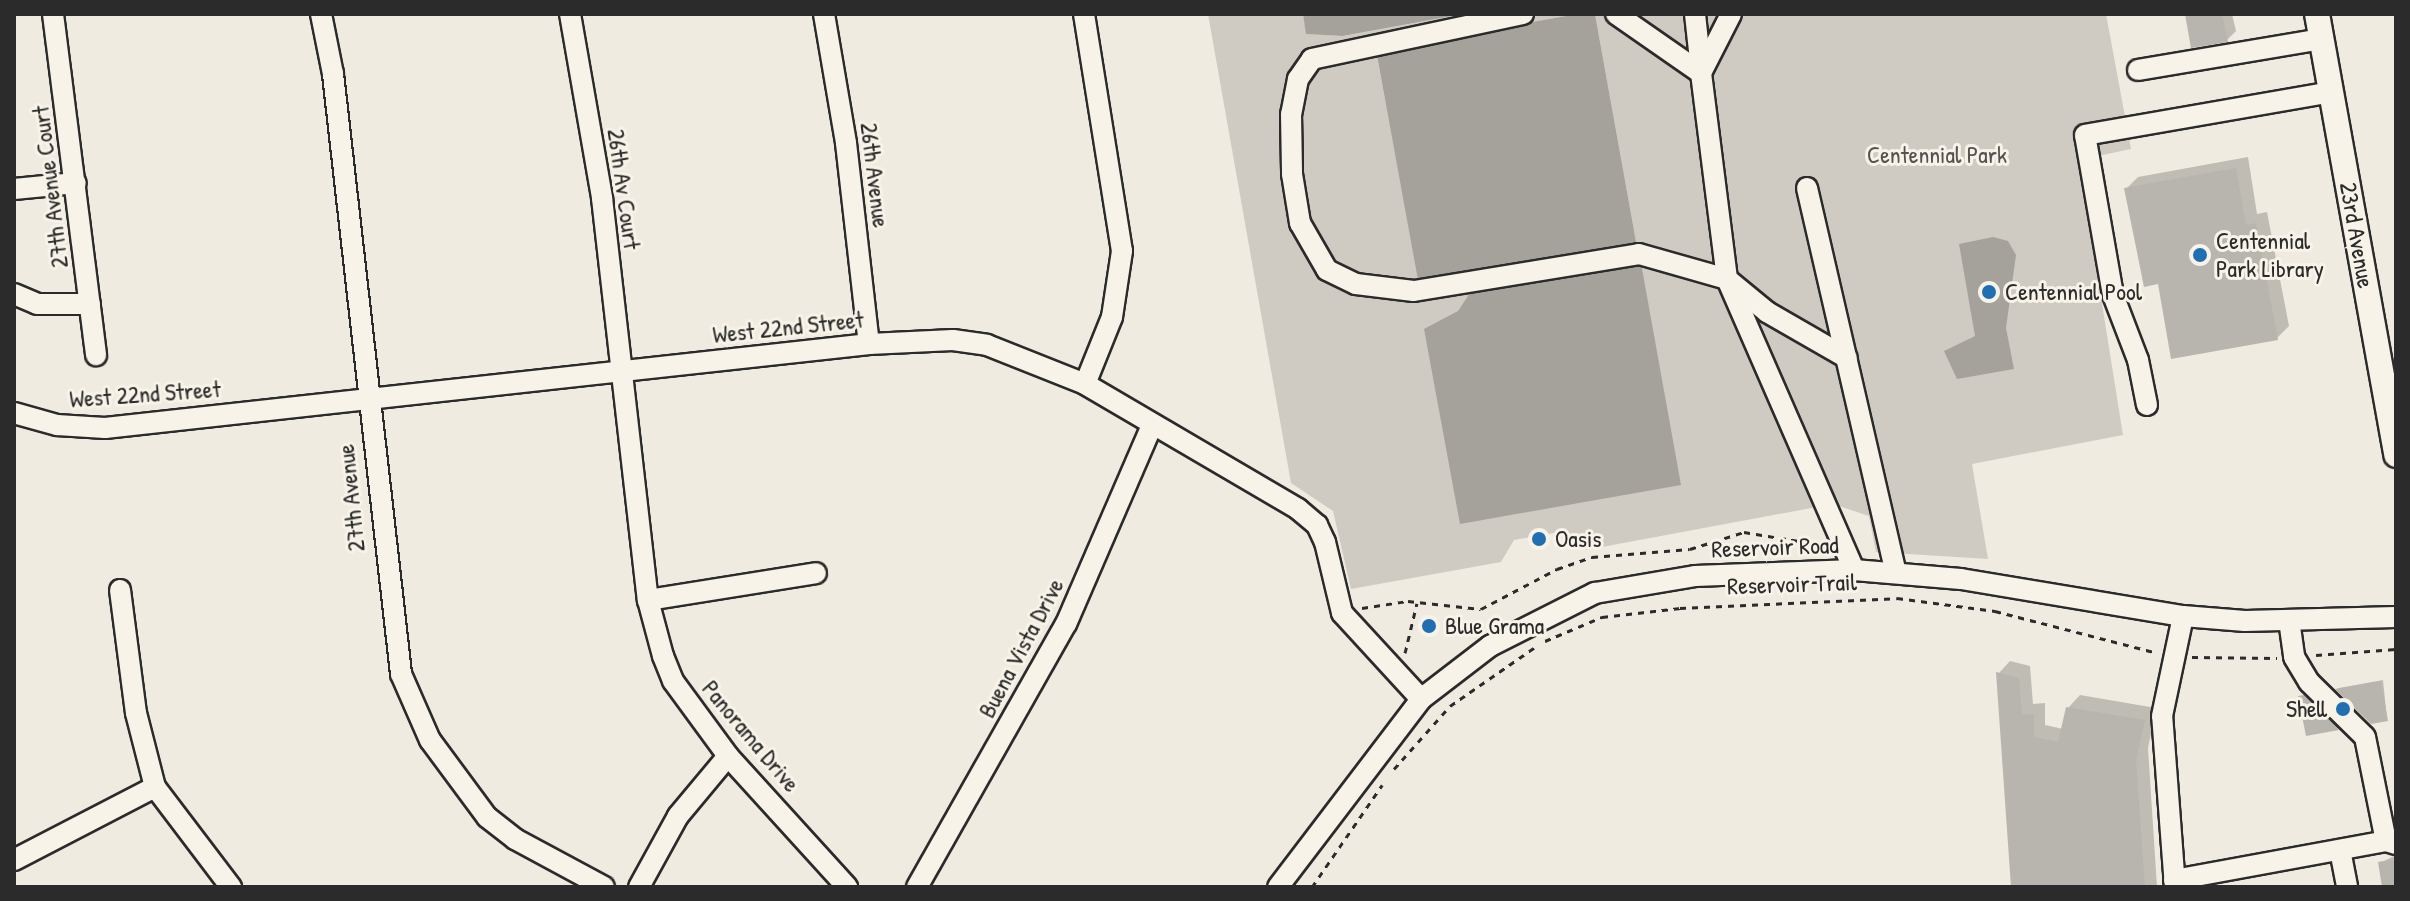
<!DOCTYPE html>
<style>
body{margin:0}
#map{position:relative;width:2410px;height:901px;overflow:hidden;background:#efebe0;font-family:"Patrick Hand",sans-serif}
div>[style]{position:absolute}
.green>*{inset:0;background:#cfcbc2}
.water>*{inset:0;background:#a4a29a}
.shadow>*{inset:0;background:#0003}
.building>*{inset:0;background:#b8b5ae}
.path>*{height:3px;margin-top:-1.5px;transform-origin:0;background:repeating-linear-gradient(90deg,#2b2b2b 0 6px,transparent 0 12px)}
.roads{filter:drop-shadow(2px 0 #2b2b2b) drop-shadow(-2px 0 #2b2b2b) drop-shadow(0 2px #2b2b2b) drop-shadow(0 -2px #2b2b2b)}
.minor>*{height:20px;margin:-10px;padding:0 10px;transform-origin:10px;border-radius:10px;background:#f7f3e8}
.major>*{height:24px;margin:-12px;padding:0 12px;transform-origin:12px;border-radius:12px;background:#f7f3e8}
.dots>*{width:22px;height:22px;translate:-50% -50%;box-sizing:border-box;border:4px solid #f7f3e8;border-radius:50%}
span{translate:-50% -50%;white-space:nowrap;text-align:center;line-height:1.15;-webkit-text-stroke:6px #f7f3e8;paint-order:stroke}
.park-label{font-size:24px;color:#545351}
.street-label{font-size:24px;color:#2b2b2b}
.poi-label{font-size:24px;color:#2b2b2b}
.left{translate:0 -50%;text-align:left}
.right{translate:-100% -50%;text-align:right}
.frame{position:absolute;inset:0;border:16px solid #2b2b2b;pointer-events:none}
</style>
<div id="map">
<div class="green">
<div style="clip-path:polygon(1208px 14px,1303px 14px,1307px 34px,1344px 36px,1463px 14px,1577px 14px,1376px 51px,1419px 280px,1454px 274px,1470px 279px,1637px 247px,1595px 14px,2106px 14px,2131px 149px,2079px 160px,2123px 435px,1972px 464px,1988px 559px,1876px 552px,1869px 516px,1833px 504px,1586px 550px,1559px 532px,1514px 540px,1501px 562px,1351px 589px,1333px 511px,1291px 483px)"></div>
</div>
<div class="water">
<div style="clip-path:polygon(1303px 14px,1463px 14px,1343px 36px,1306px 34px)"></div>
<div style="clip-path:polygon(1577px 14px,1595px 14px,1637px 247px,1470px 279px,1454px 274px,1418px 280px,1376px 50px)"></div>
<div style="clip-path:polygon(1993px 237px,2008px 241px,2016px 255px,2006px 328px,2014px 369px,1957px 379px,1944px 351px,1975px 336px,1959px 244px)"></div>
<div style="clip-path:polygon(1641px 263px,1681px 485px,1460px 524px,1424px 329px,1458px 311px,1470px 293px)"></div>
</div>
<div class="shadow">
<div style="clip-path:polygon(2187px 14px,2232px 14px,2236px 31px,2227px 40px)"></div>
<div style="clip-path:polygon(2248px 157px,2257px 214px,2267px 212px,2289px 326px,2277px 338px,2160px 282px,2126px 189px,2138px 177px)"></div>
<div style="clip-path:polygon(2010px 661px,2030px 666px,2033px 704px,2045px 703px,2045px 725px,2063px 729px,2068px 708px,2080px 695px,2156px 708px,2148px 748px,2157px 887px,2013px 887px,1999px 673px)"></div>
<div style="clip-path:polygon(2383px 680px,2387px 719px,2338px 689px,2339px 688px)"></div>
<div style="clip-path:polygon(2306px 694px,2340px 726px,2338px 728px,2307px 734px,2301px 696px)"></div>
<div style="clip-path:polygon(2396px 855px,2396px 887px,2384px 887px,2380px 863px)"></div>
</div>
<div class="building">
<div style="clip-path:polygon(2185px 14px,2222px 14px,2228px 42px,2191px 48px)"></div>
<div style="clip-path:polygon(2236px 168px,2246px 225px,2256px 223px,2278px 340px,2171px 359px,2158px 284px,2144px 287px,2124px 188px)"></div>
<div style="clip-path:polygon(1996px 672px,2019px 678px,2022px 715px,2034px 714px,2034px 737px,2058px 742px,2066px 707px,2145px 720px,2136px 761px,2145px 887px,2011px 887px)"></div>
<div style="clip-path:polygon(2381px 681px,2388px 721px,2371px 724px,2335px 689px)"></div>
<div style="clip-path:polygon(2304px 695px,2339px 730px,2306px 736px,2298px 696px)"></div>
<div style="clip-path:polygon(2396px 859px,2396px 887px,2382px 887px,2378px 862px)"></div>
</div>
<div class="path">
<div style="left:1362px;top:608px;width:47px;rotate:-8.7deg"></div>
<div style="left:1408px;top:601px;width:73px;rotate:6.3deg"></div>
<div style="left:1481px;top:609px;width:86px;rotate:-27.8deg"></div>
<div style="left:1557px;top:569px;width:37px;rotate:-19deg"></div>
<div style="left:1592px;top:557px;width:98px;rotate:-4.7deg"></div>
<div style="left:1690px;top:549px;width:57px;rotate:-17.5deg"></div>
<div style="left:1744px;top:532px;width:80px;rotate:9.3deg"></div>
<div style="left:1545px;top:641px;width:62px;rotate:-22.8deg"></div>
<div style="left:1602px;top:617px;width:79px;rotate:-6.6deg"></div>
<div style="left:1680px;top:608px;width:217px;rotate:-2.6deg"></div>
<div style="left:1897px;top:598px;width:99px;rotate:7.6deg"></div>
<div style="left:1995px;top:611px;width:167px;rotate:14.5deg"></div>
<div style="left:1405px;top:653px;width:51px;rotate:-76.5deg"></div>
<div style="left:2316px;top:655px;width:80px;rotate:-4.3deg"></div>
<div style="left:2192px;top:657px;width:85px;rotate:0.7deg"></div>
<div style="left:1394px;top:769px;width:84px;rotate:-48.4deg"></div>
<div style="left:1450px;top:706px;width:107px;rotate:-34.7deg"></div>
<div style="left:1312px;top:887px;width:124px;rotate:-55.5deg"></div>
</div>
<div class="roads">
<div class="minor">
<div style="left:53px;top:14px;width:344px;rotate:82.8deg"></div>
<div style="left:321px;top:14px;width:61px;rotate:78.7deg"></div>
<div style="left:333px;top:74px;width:604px;rotate:83.53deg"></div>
<div style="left:401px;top:674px;width:72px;rotate:66.3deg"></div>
<div style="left:430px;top:740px;width:96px;rotate:53.5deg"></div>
<div style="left:487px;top:817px;width:36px;rotate:38deg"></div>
<div style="left:515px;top:839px;width:101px;rotate:28.3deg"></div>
<div style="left:570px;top:14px;width:187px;rotate:80.1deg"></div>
<div style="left:602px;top:198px;width:405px;rotate:83.5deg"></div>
<div style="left:648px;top:600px;width:58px;rotate:75deg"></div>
<div style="left:663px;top:656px;width:27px;rotate:68deg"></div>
<div style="left:673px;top:681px;width:93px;rotate:53.7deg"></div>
<div style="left:728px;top:756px;width:177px;rotate:47.7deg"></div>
<div style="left:824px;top:14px;width:131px;rotate:80.3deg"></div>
<div style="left:846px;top:143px;width:202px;rotate:83.5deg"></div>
<div style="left:1084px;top:14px;width:240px;rotate:80.9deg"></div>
<div style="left:1122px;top:251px;width:67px;rotate:98.6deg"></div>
<div style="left:1112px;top:317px;width:72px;rotate:111.9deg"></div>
<div style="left:1523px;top:14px;width:216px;rotate:168deg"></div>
<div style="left:1312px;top:59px;width:24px;rotate:125deg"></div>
<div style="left:1298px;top:79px;width:36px;rotate:101deg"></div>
<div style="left:1291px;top:114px;width:60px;rotate:89deg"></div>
<div style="left:1292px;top:174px;width:50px;rotate:80.7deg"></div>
<div style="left:1300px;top:223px;width:54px;rotate:60.1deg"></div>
<div style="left:1327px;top:270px;width:32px;rotate:26deg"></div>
<div style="left:1356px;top:284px;width:58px;rotate:6.9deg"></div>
<div style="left:1414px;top:291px;width:228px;rotate:-9.3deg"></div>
<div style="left:1639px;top:254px;width:91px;rotate:15.9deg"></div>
<div style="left:1727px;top:279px;width:52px;rotate:39.5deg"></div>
<div style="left:1767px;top:312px;width:92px;rotate:29.9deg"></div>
<div style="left:1616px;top:14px;width:103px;rotate:34.8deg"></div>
<div style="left:1701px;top:73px;width:208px;rotate:82.8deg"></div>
<div style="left:1727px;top:279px;width:318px;rotate:66.4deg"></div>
<div style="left:1695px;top:14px;width:55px;rotate:83.8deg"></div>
<div style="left:2138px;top:70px;width:186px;rotate:-9.6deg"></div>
<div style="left:1701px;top:73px;width:66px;rotate:-63deg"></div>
<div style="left:1807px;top:188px;width:395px;rotate:77deg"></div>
<div style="left:14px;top:189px;width:62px;rotate:-5.5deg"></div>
<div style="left:14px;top:294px;width:25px;rotate:23deg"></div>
<div style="left:37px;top:304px;width:53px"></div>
<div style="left:2147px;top:405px;width:46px;rotate:-101.3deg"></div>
<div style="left:2138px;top:360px;width:70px;rotate:-111deg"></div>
<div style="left:2113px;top:295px;width:162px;rotate:-99.9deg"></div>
<div style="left:2085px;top:135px;width:250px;rotate:-9.9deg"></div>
<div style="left:14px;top:413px;width:45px;rotate:15.6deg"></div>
<div style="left:57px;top:425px;width:48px;rotate:3.6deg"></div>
<div style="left:105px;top:428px;width:769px;rotate:-6.27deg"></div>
<div style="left:869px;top:344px;width:84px;rotate:-2.7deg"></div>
<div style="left:953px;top:340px;width:34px;rotate:8deg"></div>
<div style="left:987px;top:345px;width:105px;rotate:21.7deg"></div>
<div style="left:1085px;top:384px;width:247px;rotate:30.4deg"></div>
<div style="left:1298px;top:509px;width:25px;rotate:40deg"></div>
<div style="left:1317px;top:525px;width:19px;rotate:65deg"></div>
<div style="left:1325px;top:542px;width:73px;rotate:76.5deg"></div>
<div style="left:1342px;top:613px;width:117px;rotate:47.4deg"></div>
<div style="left:120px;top:590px;width:124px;rotate:82.6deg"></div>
<div style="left:136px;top:713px;width:76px;rotate:75.6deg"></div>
<div style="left:155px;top:787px;width:126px;rotate:52.8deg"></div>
<div style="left:648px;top:600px;width:170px;rotate:-9.1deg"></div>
<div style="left:2289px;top:620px;width:37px;rotate:82deg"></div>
<div style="left:2294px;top:657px;width:29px;rotate:59deg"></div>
<div style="left:2309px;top:682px;width:78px;rotate:44.5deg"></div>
<div style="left:2365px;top:737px;width:106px;rotate:78.6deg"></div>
<div style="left:2340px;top:850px;width:38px;rotate:79deg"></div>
<div style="left:14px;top:860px;width:159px;rotate:-27.4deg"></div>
<div style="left:2174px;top:880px;width:216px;rotate:-10.4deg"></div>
<div style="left:2386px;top:841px;width:10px;rotate:17deg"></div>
<div style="left:639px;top:887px;width:81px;rotate:-61.2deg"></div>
<div style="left:678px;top:816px;width:78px;rotate:-50.2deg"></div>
<div style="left:917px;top:887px;width:302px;rotate:-60.5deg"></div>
<div style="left:1066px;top:624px;width:217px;rotate:-66.6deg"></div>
<div style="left:1278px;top:887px;width:236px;rotate:-52.7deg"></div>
<div style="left:1421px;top:699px;width:87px;rotate:-37.5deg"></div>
<div style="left:1490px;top:646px;width:118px;rotate:-26.8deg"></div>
<div style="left:1595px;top:593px;width:101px;rotate:-9.6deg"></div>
<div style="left:1695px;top:576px;width:159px;rotate:-2.2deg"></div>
<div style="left:1854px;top:570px;width:107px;rotate:4.8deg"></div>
<div style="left:1961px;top:579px;width:225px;rotate:9.5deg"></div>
<div style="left:2183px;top:616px;width:62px;rotate:4.6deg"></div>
<div style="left:2245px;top:621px;width:151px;rotate:-1.5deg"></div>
<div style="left:2175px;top:887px;width:171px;rotate:-94.3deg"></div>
<div style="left:2162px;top:716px;width:102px;rotate:-78.1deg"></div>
</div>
<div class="major">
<div style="left:2317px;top:14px;width:448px;rotate:79.8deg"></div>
</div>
</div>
<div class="dots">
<div style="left:2200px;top:255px;background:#1f6fb2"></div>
<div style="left:1989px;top:292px;background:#1f6fb2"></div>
<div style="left:1539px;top:539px;background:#1f6fb2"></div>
<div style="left:1429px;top:626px;background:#1f6fb2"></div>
<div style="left:2343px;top:709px;background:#1f6fb2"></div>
</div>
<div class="park-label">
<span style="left:1937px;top:155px">Centennial Park</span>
</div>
<div class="street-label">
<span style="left:875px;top:175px;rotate:83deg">26th Avenue</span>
<span style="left:50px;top:187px;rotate:-97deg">27th Avenue Court</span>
<span style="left:624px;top:189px;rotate:82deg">26th Av Court</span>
<span style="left:2357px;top:235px;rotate:80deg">23rd Avenue</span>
<span style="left:788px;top:327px;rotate:-6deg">West 22nd Street</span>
<span style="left:145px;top:394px;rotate:-4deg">West 22nd Street</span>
<span style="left:351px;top:498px;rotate:-96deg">27th Avenue</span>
<span style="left:1775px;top:547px;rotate:-2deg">Reservoir Road</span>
<span style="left:1792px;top:584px;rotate:-2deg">Reservoir Trail</span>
<span style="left:1021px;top:648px;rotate:-62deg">Buena Vista Drive</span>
<span style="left:751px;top:736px;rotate:50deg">Panorama Drive</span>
</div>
<div class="poi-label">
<span class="left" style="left:2216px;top:255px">Centennial<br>Park Library</span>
<span class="left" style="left:2005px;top:292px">Centennial Pool</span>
<span class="left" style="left:1555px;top:539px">Oasis</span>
<span class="left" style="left:1445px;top:626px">Blue Grama</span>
<span class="right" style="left:2327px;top:709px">Shell</span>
</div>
<div class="frame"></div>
</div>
